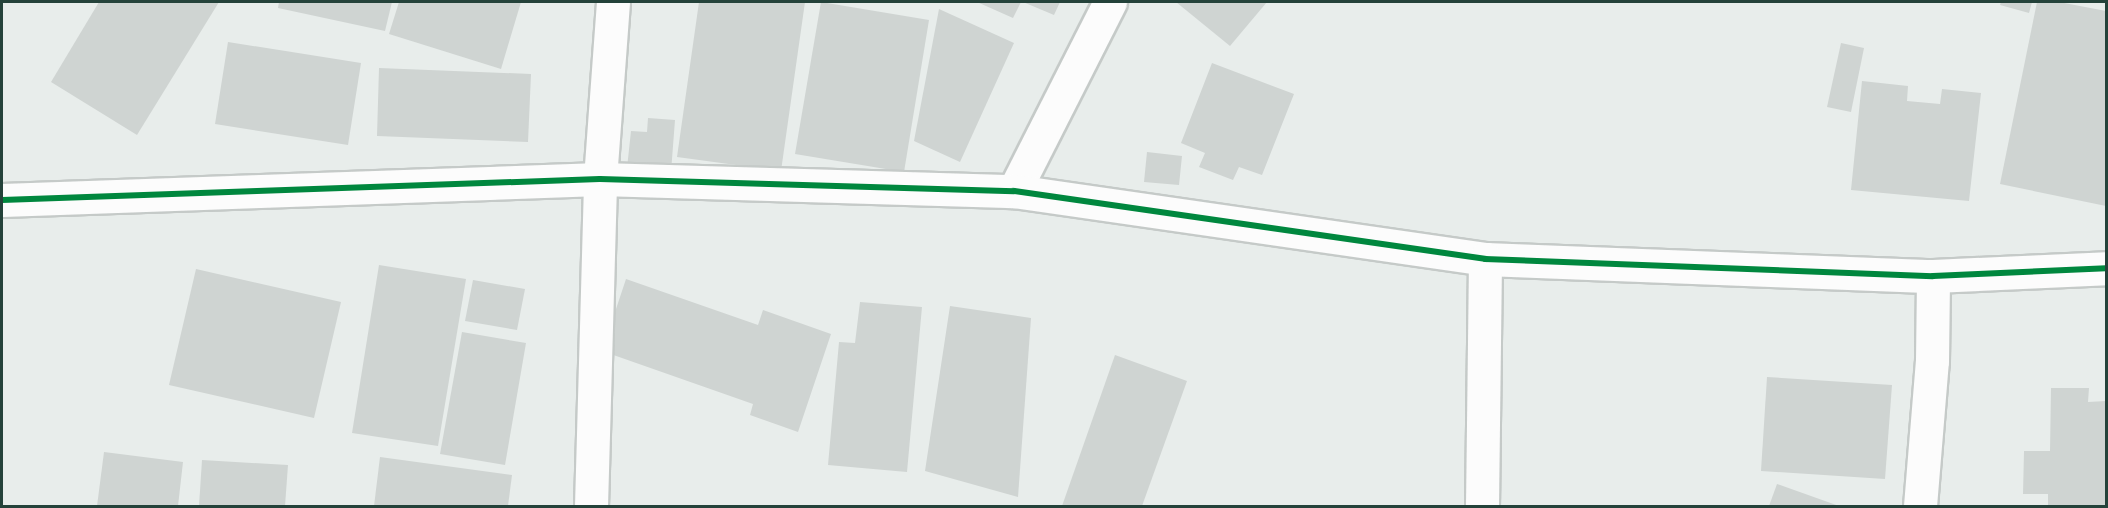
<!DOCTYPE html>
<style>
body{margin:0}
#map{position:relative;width:2108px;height:508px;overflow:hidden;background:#e8edeb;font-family:"Nunito Sans",sans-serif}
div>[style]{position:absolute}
.building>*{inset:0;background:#cfd4d2}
.roads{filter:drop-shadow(2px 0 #c5cac8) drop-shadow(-2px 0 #c5cac8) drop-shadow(0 2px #c5cac8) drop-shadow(0 -2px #c5cac8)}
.street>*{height:33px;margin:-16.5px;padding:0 16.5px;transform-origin:16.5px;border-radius:16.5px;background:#fcfcfc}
.cycleway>*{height:6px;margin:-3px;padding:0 3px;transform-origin:3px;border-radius:3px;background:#00873e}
span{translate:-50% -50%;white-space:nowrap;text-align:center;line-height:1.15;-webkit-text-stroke:5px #f7fbf9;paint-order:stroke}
.frame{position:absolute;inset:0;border:3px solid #24423a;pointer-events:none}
</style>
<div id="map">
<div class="building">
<div style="clip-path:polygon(99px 2px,219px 2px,137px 135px,51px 82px)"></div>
<div style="clip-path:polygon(279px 2px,392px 2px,385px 31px,278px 8px)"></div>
<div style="clip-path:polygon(399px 2px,521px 2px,501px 69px,389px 34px)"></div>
<div style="clip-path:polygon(699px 2px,805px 2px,781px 171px,677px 157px)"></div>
<div style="clip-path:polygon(821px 2px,929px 20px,904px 172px,795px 154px)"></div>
<div style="clip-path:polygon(977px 2px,1021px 2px,1013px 18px)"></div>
<div style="clip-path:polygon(1023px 2px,1060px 2px,1054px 15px)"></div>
<div style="clip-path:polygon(1176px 2px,1267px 2px,1230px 46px)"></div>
<div style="clip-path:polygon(2001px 2px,2032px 2px,2029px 13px,2000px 5px)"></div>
<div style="clip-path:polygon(2037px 2px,2059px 2px,2106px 11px,2106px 206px,2000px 184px)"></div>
<div style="clip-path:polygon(939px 9px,1014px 43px,960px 162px,914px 141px)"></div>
<div style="clip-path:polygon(228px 42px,361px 63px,348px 145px,215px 124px)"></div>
<div style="clip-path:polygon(1841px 43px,1864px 48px,1851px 112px,1827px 107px)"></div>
<div style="clip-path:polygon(1212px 63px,1294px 94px,1262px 175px,1239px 167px,1233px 180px,1199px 167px,1205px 153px,1181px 143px)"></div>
<div style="clip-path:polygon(379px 68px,531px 74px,528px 142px,377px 136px)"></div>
<div style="clip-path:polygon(1862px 81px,1908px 86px,1907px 101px,1940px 104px,1942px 89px,1981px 93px,1969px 201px,1851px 190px)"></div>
<div style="clip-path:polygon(648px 118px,675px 120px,671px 172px,627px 168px,631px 131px,647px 132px)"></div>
<div style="clip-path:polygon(1147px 152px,1182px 156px,1179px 185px,1144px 182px)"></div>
<div style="clip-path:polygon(379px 265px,466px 279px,438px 446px,352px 433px)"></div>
<div style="clip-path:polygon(196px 269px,341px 302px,314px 418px,169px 385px)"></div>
<div style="clip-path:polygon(626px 279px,758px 325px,763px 310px,831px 334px,798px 432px,750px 415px,753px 404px,602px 351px)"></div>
<div style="clip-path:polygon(473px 280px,525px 289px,517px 330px,465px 321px)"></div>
<div style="clip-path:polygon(860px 302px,922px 307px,907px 472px,828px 465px,839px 342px,855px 343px)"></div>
<div style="clip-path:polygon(950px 306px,1031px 318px,1018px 497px,925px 471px)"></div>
<div style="clip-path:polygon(462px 332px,526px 343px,505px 465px,440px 454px)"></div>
<div style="clip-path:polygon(1115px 355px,1187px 381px,1142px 506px,1062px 506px)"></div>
<div style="clip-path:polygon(1767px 377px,1892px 385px,1885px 479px,1761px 471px)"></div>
<div style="clip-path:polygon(2051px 388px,2089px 388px,2088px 402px,2106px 401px,2106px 506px,2048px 506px,2048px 494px,2023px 494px,2024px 451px,2050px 451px)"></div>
<div style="clip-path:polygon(104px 452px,183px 462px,178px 506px,97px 506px)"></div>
<div style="clip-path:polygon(380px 457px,512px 475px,508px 506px,374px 506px)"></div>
<div style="clip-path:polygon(202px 460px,288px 465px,285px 506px,199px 506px)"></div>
<div style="clip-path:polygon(1777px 484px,1839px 506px,1769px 506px)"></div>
</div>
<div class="roads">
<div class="street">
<div style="left:1014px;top:191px;width:212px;rotate:-63.1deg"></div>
<div style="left:2px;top:200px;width:598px;rotate:-2.01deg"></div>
<div style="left:600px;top:179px;width:414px;rotate:1.7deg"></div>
<div style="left:1014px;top:191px;width:476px;rotate:8.2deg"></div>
<div style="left:1485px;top:259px;width:448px;rotate:2.2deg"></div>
<div style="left:1933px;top:276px;width:173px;rotate:-2.6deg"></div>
<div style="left:591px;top:506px;width:327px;rotate:-88.4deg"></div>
<div style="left:600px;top:179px;width:177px;rotate:-85.8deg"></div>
<div style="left:1482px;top:506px;width:247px;rotate:-89.3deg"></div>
<div style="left:1920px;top:506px;width:145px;rotate:-85.3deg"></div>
<div style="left:1932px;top:361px;width:85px;rotate:-89.3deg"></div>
</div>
</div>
<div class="cycleway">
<div style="left:2px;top:200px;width:598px;rotate:-2.01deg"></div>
<div style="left:600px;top:179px;width:414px;rotate:1.7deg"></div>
<div style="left:1014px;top:191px;width:476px;rotate:8.2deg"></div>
<div style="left:1485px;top:259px;width:448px;rotate:2.2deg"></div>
<div style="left:1933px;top:276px;width:173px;rotate:-2.6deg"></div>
</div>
<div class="frame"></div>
</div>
